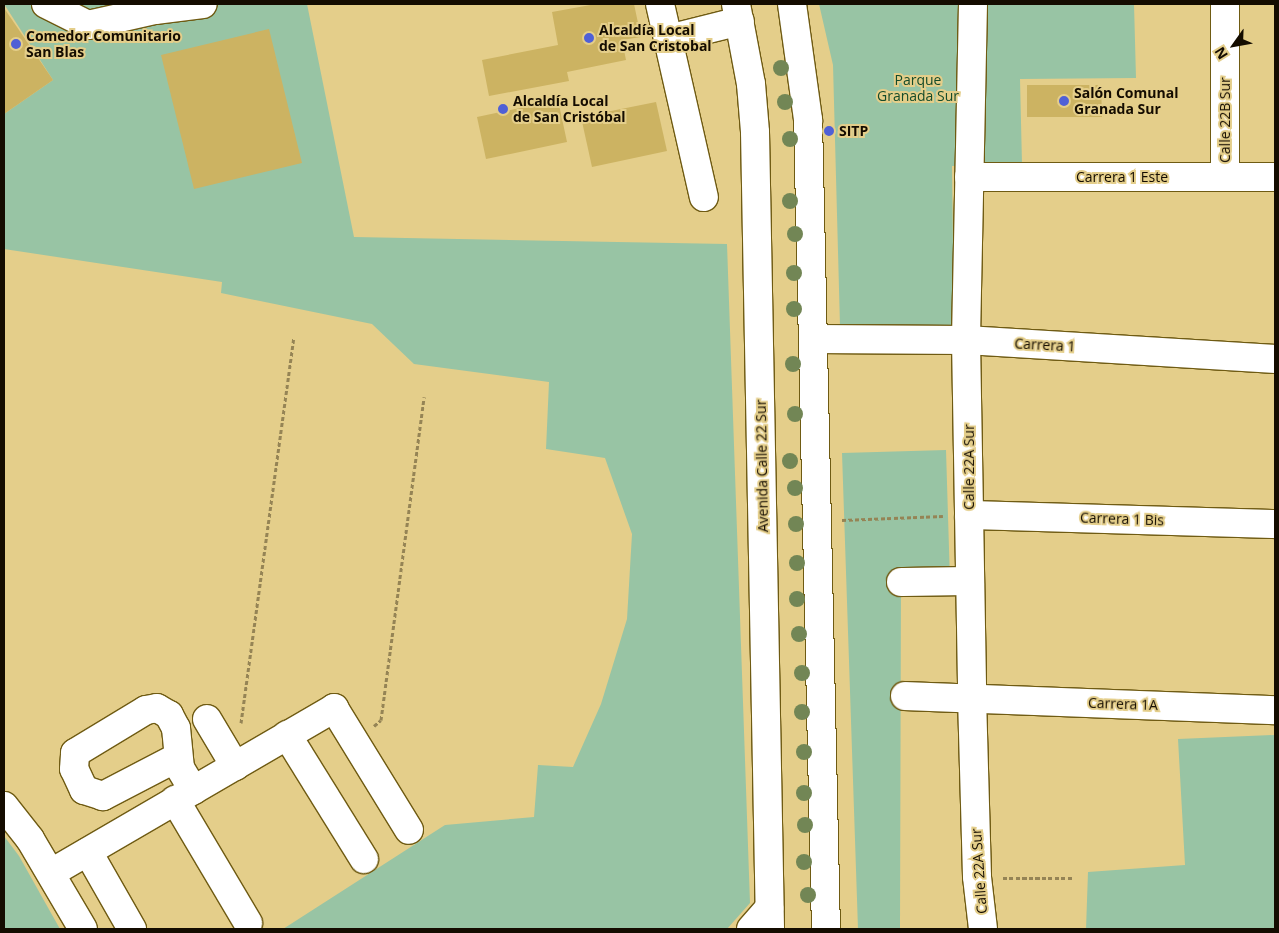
<!DOCTYPE html>
<meta charset="utf-8">
<style>
body{margin:0}
#map{position:relative;width:1279px;height:933px;overflow:hidden;background:#e4ce8a;font-family:"Open Sans",sans-serif}
div>[style]{position:absolute}
.green>*{inset:0;background:#98c4a4}
.building>*{inset:0;background:#ccb362}
.path>*{height:3px;margin-top:-1.5px;transform-origin:0;background:repeating-linear-gradient(90deg,#958455 0 4px,transparent 0 6.5px)}
.roads{filter:drop-shadow(1px 0 #6f5b13) drop-shadow(-1px 0 #6f5b13) drop-shadow(0 1px #6f5b13) drop-shadow(0 -1px #6f5b13)}
.minor>*{height:28px;margin:-14px;padding:0 14px;transform-origin:14px;border-radius:14px;background:#fff}
.major>*{height:28px;margin:-14px;padding:0 14px;transform-origin:14px;border-radius:14px;background:#fff}
.trees>*{width:16px;height:16px;margin:-8px;border-radius:50%;background:#728655}
.dots>*{width:14px;height:14px;translate:-50% -50%;box-sizing:border-box;border:2px solid #e4ce8a;border-radius:50%}
span{translate:-50% -50%;white-space:nowrap;text-align:center;line-height:1.15;-webkit-text-stroke:4px #e4ce8a;paint-order:stroke}
.poi-label{font-size:14px;color:#140c00;font-weight:700}
.left{translate:0 -50%;text-align:left}
.park-label{font-size:14px;color:#144b2a}
.street-label{font-size:14px;color:#140c00}
.frame{position:absolute;inset:0;border:5px solid #140c00;pointer-events:none}
.north{position:absolute;left:1209px;top:20px;width:50px;height:50px;-webkit-text-stroke:4px #e4ce8a;paint-order:stroke;rotate:238deg;font-size:14px;font-weight:700;line-height:20px;text-align:center;color:#140c00}
.north::after{content:'';display:block;margin:auto;width:18px;height:22px;background:#140c00;clip-path:polygon(50% 0,100% 100%,50% 72%,0 100%)}
</style>
<div id="map">
<div class="green">
<div style="clip-path:polygon(4px 4px,307px 4px,354px 237px,727px 244px,750px 903px,727px 929px,283px 929px,445px 825px,534px 817px,538px 765px,573px 767px,601px 704px,627px 619px,632px 534px,605px 458px,546px 449px,549px 382px,414px 364px,372px 324px,221px 293px,222px 282px,4px 249px,4px 114px,53px 80px)"></div>
<div style="clip-path:polygon(819px 4px,1134px 4px,1136px 78px,1020px 79px,1022px 164px,952px 166px,954px 326px,840px 326px,833px 65px)"></div>
<div style="clip-path:polygon(946px 450px,950px 581px,901px 583px,900px 929px,858px 929px,842px 453px)"></div>
<div style="clip-path:polygon(1275px 735px,1275px 929px,1086px 929px,1088px 872px,1185px 865px,1178px 739px)"></div>
<div style="clip-path:polygon(4px 836px,19px 856px,60px 929px,4px 929px)"></div>
</div>
<div class="building">
<div style="clip-path:polygon(596px 4px,634px 4px,641px 37px,622px 40px,626px 60px,567px 72px,569px 81px,489px 96px,482px 60px,558px 45px,552px 12px)"></div>
<div style="clip-path:polygon(4px 8px,53px 80px,4px 114px)"></div>
<div style="clip-path:polygon(269px 29px,302px 163px,194px 189px,161px 55px)"></div>
<div style="clip-path:polygon(1027px 85px,1101px 85px,1102px 117px,1027px 117px)"></div>
<div style="clip-path:polygon(558px 100px,567px 142px,486px 159px,477px 117px)"></div>
<div style="clip-path:polygon(656px 102px,667px 151px,592px 167px,581px 117px)"></div>
</div>
<div class="path">
<div style="left:842px;top:520px;width:101px;rotate:-2.3deg"></div>
<div style="left:241px;top:723px;width:390px;rotate:-82.2deg"></div>
<div style="left:374px;top:726px;width:9px;rotate:-41deg"></div>
<div style="left:381px;top:720px;width:326px;rotate:-82.4deg"></div>
<div style="left:1003px;top:878px;width:69px"></div>
</div>
<div class="roads">
<div class="minor">
<div style="left:46px;top:4px;width:47px;rotate:26.6deg"></div>
<div style="left:88px;top:25px;width:69px;rotate:-12.6deg"></div>
<div style="left:155px;top:10px;width:48px;rotate:-7.1deg"></div>
<div style="left:660px;top:4px;width:198px;rotate:77.2deg"></div>
<div style="left:973px;top:4px;width:336px;rotate:91.2deg"></div>
<div style="left:966px;top:340px;width:357px;rotate:89deg"></div>
<div style="left:972px;top:697px;width:180px;rotate:88.4deg"></div>
<div style="left:977px;top:877px;width:52px;rotate:83.4deg"></div>
<div style="left:1225px;top:4px;width:173px;rotate:90deg"></div>
<div style="left:668px;top:39px;width:74px;rotate:-14deg"></div>
<div style="left:969px;top:177px;width:306px"></div>
<div style="left:814px;top:339px;width:152px;rotate:0.4deg"></div>
<div style="left:966px;top:340px;width:310px;rotate:3.5deg"></div>
<div style="left:969px;top:515px;width:306px;rotate:1.7deg"></div>
<div style="left:901px;top:582px;width:69px;rotate:-0.8deg"></div>
<div style="left:905px;top:696px;width:370px;rotate:2.2deg"></div>
<div style="left:207px;top:719px;width:55px;rotate:59.2deg"></div>
<div style="left:287px;top:735px;width:146px;rotate:58.2deg"></div>
<div style="left:178px;top:757px;width:85px;rotate:152.5deg"></div>
<div style="left:103px;top:796px;width:20px;rotate:-162deg"></div>
<div style="left:84px;top:790px;width:23px;rotate:-115deg"></div>
<div style="left:74px;top:769px;width:16px;rotate:-86deg"></div>
<div style="left:75px;top:753px;width:83px;rotate:-31.2deg"></div>
<div style="left:146px;top:710px;width:11px;rotate:-10deg"></div>
<div style="left:157px;top:708px;width:14px;rotate:30deg"></div>
<div style="left:169px;top:715px;width:15px;rotate:62deg"></div>
<div style="left:176px;top:728px;width:40px;rotate:84.3deg"></div>
<div style="left:180px;top:768px;width:26px;rotate:59deg"></div>
<div style="left:175px;top:800px;width:143px;rotate:59.3deg"></div>
<div style="left:4px;top:806px;width:42px;rotate:51.8deg"></div>
<div style="left:30px;top:839px;width:104px;rotate:59.5deg"></div>
<div style="left:88px;top:852px;width:89px;rotate:60.3deg"></div>
<div style="left:51px;top:873px;width:328px;rotate:-30.2deg"></div>
<div style="left:334px;top:708px;width:143px;rotate:58.4deg"></div>
<div style="left:751px;top:929px;width:28px;rotate:-49deg"></div>
</div>
<div class="major">
<div style="left:736px;top:4px;width:81px;rotate:79.4deg"></div>
<div style="left:751px;top:84px;width:48px;rotate:85.2deg"></div>
<div style="left:755px;top:132px;width:797px;rotate:88.92deg"></div>
<div style="left:792px;top:4px;width:117px;rotate:82.1deg"></div>
<div style="left:808px;top:120px;width:809px;rotate:88.73deg"></div>
</div>
</div>
<div class="trees">
<div style="left:781px;top:68px"></div>
<div style="left:785px;top:102px"></div>
<div style="left:790px;top:139px"></div>
<div style="left:790px;top:201px"></div>
<div style="left:795px;top:234px"></div>
<div style="left:794px;top:273px"></div>
<div style="left:794px;top:309px"></div>
<div style="left:793px;top:364px"></div>
<div style="left:795px;top:414px"></div>
<div style="left:790px;top:461px"></div>
<div style="left:795px;top:488px"></div>
<div style="left:796px;top:524px"></div>
<div style="left:797px;top:563px"></div>
<div style="left:797px;top:599px"></div>
<div style="left:799px;top:634px"></div>
<div style="left:802px;top:673px"></div>
<div style="left:802px;top:712px"></div>
<div style="left:804px;top:752px"></div>
<div style="left:804px;top:793px"></div>
<div style="left:805px;top:825px"></div>
<div style="left:804px;top:862px"></div>
<div style="left:808px;top:895px"></div>
</div>
<div class="dots">
<div style="left:589px;top:38px;background:#4f60d6"></div>
<div style="left:16px;top:44px;background:#4f60d6"></div>
<div style="left:1064px;top:101px;background:#4f60d6"></div>
<div style="left:503px;top:109px;background:#4f60d6"></div>
<div style="left:829px;top:131px;background:#4f60d6"></div>
</div>
<div class="poi-label">
<span class="left" style="left:599px;top:38px">Alcaldía Local<br>de San Cristobal</span>
<span class="left" style="left:26px;top:44px">Comedor Comunitario<br>San Blas</span>
<span class="left" style="left:1074px;top:101px">Salón Comunal<br>Granada Sur</span>
<span class="left" style="left:513px;top:109px">Alcaldía Local<br>de San Cristóbal</span>
<span class="left" style="left:839px;top:131px">SITP</span>
</div>
<div class="park-label">
<span style="left:918px;top:88px">Parque<br>Granada Sur</span>
</div>
<div class="street-label">
<span style="left:1225px;top:120px;rotate:-90deg">Calle 22B Sur</span>
<span style="left:1122px;top:177px">Carrera 1 Este</span>
<span style="left:1045px;top:345px;rotate:3deg">Carrera 1</span>
<span style="left:762px;top:466px;rotate:-91deg">Avenida Calle 22 Sur</span>
<span style="left:969px;top:467px;rotate:-90deg">Calle 22A Sur</span>
<span style="left:1122px;top:519px;rotate:2deg">Carrera 1 Bis</span>
<span style="left:1123px;top:704px;rotate:2deg">Carrera 1A</span>
<span style="left:979px;top:871px;rotate:-94deg">Calle 22A Sur</span>
</div>
<div class="frame"></div>
<div class="north">N</div>
</div>
